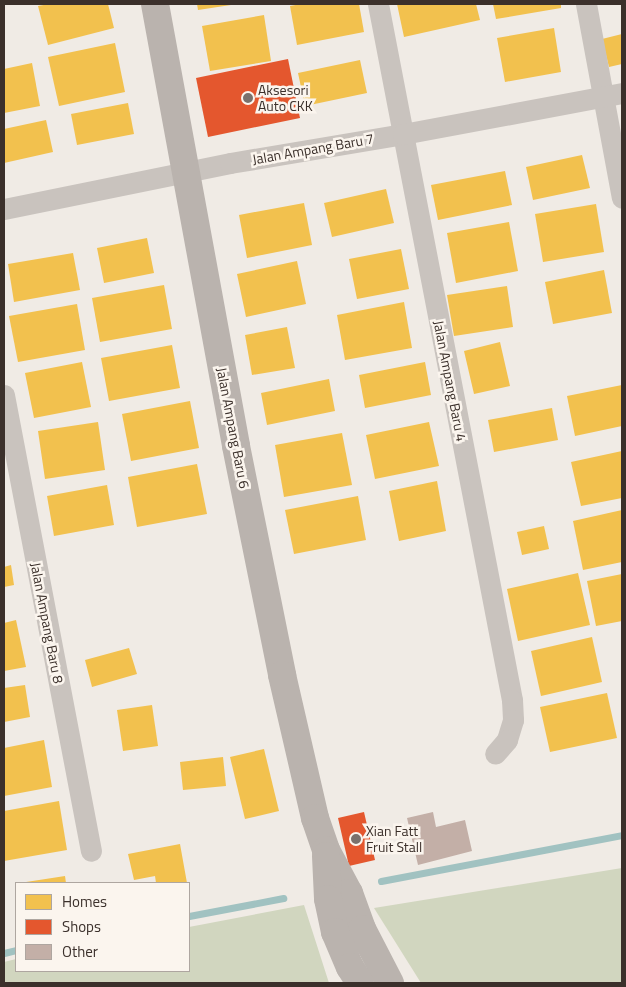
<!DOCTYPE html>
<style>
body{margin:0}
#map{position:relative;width:626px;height:987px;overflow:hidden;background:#f0ebe5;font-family:"Titillium Web",sans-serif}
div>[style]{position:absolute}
.green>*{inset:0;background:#d1d6bf}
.homes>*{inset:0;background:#f2c14e}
.shops>*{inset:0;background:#e4572e}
.stream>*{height:7px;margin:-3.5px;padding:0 3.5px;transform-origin:3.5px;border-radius:3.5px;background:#a1c2c1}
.building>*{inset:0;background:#c3afa7}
.minor>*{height:21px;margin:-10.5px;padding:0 10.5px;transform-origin:10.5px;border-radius:10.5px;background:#c9c3be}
.secondary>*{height:28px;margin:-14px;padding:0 14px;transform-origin:14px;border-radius:14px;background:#bab3ae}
.dots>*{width:14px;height:14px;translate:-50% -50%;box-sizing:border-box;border:2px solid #fbf5ee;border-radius:50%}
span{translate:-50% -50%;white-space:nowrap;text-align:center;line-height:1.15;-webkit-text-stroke:5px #fbf5ee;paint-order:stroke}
.poi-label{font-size:14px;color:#3b302b}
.left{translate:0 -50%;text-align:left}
.street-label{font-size:14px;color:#3b302b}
.frame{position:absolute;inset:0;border:5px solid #3b302b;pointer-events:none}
.legend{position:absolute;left:15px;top:882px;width:175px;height:90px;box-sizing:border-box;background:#fbf5ee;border:1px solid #aea6a0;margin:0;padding:6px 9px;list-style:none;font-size:15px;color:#3b302b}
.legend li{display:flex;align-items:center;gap:10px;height:25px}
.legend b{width:25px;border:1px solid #aea6a0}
</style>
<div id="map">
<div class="green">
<div style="clip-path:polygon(622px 868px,622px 983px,421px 983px,374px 908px)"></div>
<div style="clip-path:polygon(304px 905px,329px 983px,4px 983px,4px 962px,16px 959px,16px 971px,189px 971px,189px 927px)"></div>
</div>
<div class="homes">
<div style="clip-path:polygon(49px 4px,108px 4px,114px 28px,48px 45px,38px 6px)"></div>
<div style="clip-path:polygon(197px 4px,231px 4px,231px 5px,198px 10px)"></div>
<div style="clip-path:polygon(301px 4px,359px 4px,364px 32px,297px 45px,290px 6px)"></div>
<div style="clip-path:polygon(397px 4px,476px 4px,480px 20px,404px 37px)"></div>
<div style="clip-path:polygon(493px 4px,561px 4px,561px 8px,496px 19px)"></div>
<div style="clip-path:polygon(264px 15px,271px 61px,210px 71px,202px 26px)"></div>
<div style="clip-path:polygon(554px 28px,561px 72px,505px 82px,497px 38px)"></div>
<div style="clip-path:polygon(622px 34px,622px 64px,609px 67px,602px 39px)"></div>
<div style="clip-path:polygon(115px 43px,125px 92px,59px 106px,48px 57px)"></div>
<div style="clip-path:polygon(360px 60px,367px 93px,305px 106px,298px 73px)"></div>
<div style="clip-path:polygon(32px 63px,40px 106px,4px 113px,4px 69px)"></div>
<div style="clip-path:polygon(128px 103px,134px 134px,77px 145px,71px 114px)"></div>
<div style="clip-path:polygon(46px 120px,53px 152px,4px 163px,4px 129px)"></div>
<div style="clip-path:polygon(582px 155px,590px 188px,533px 200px,526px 167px)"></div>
<div style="clip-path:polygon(505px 171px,512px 205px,438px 220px,431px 185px)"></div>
<div style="clip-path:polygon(386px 189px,394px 223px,332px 237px,324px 203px)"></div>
<div style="clip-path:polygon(304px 203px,312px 245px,247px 258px,239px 215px)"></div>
<div style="clip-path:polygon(596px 204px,604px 252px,543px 262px,535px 214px)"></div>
<div style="clip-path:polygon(509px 222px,518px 271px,456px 283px,447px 233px)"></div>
<div style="clip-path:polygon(147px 238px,154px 273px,104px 283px,97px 248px)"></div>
<div style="clip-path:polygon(401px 249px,409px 289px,357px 299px,349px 259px)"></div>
<div style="clip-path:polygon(73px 253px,80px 290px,14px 302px,8px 264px)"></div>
<div style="clip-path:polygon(297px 261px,306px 304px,246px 317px,237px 274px)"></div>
<div style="clip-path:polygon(604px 270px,612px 313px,553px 324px,545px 282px)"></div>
<div style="clip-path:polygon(164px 285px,172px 329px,100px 342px,92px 298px)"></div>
<div style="clip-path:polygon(507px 286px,513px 327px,454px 336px,447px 295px)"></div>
<div style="clip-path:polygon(404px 302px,412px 348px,345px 360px,337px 315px)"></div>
<div style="clip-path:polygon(77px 304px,85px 350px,18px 362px,9px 316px)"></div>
<div style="clip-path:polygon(287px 327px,295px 368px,252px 375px,245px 335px)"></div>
<div style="clip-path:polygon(500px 342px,510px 386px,474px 394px,464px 351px)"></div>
<div style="clip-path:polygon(172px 345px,180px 388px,109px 401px,101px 358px)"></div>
<div style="clip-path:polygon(82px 362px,91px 407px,34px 418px,25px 373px)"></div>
<div style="clip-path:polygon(425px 362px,431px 395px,365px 408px,359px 375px)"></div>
<div style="clip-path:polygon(329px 379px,335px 411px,267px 425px,261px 393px)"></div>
<div style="clip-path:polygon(622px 385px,622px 426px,575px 436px,567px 396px)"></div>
<div style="clip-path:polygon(190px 401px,199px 448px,131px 461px,122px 414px)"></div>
<div style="clip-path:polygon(552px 408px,558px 440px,494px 452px,488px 420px)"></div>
<div style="clip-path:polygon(98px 422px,105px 470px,45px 479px,38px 431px)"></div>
<div style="clip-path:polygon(429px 422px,439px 466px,375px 479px,366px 435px)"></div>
<div style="clip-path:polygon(342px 433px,352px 485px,284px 497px,275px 445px)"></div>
<div style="clip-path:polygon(622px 451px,622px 498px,581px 506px,571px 462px)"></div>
<div style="clip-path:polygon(197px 464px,207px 514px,137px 527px,128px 477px)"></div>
<div style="clip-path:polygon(437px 481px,446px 531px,399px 541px,389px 491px)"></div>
<div style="clip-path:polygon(107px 485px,114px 525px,54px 536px,47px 496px)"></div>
<div style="clip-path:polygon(358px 496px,366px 540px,294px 554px,285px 510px)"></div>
<div style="clip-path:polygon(622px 510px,622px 562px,583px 570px,573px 521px)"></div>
<div style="clip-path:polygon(544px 526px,549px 549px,522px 555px,517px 532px)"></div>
<div style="clip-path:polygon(11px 565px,14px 585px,4px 587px,4px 567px)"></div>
<div style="clip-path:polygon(578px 573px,590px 625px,518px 641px,507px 589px)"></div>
<div style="clip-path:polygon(622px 574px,622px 621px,596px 626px,587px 581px)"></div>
<div style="clip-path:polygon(16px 620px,26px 667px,4px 671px,4px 623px)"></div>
<div style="clip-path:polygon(592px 637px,602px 682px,541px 696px,531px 651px)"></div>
<div style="clip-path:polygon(129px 648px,137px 674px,92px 687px,85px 660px)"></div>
<div style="clip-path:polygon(25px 685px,30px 717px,4px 722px,4px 688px)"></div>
<div style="clip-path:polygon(607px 693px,617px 738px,550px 752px,540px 707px)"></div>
<div style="clip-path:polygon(152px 705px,158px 746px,123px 751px,117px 710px)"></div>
<div style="clip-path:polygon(44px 740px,52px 787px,4px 796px,4px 748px)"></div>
<div style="clip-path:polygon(264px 749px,279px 811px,245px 819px,230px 757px)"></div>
<div style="clip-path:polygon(223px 757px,226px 786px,183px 790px,180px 762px)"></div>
<div style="clip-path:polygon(59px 801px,67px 850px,4px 861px,4px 811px)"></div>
<div style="clip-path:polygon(180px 844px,187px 883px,156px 883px,155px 876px,134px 880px,128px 854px)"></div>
<div style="clip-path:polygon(65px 876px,66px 883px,26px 883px,26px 882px)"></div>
</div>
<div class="shops">
<div style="clip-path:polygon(288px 59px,300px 118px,208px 137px,196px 78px)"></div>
<div style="clip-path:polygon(364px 812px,375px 860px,349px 866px,338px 818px)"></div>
</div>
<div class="stream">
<div style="left:381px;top:881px;width:245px;rotate:-10.8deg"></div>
<div style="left:189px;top:916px;width:96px;rotate:-10.8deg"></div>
<div style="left:4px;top:953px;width:12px;rotate:-14deg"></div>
</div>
<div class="building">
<div style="clip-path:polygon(433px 812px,436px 827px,465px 820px,472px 851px,418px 865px,407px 818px)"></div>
</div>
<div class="minor">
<div style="left:378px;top:4px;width:709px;rotate:79.1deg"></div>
<div style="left:512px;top:700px;width:20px;rotate:87deg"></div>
<div style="left:513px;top:720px;width:21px;rotate:107deg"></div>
<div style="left:507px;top:740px;width:18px;rotate:131deg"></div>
<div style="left:586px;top:4px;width:197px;rotate:79.5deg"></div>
<div style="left:4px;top:209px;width:231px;rotate:-11.5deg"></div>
<div style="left:230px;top:163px;width:175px;rotate:-9.5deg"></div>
<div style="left:403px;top:134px;width:223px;rotate:-10.6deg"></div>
<div style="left:4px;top:395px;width:464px;rotate:79.2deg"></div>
</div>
<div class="secondary">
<div style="left:155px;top:4px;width:449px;rotate:79.6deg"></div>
<div style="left:236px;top:446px;width:234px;rotate:78.6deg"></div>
<div style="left:282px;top:675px;width:147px;rotate:77deg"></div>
<div style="left:315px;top:818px;width:34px;rotate:71deg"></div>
<div style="left:326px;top:850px;width:49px;rotate:61.9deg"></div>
<div style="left:349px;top:893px;width:38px;rotate:70deg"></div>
<div style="left:362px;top:929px;width:61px;rotate:62.6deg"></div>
<div style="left:326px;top:856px;width:43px;rotate:87.3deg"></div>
<div style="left:328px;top:899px;width:34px;rotate:78deg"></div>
<div style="left:335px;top:932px;width:38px;rotate:67deg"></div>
<div style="left:350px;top:967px;width:19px;rotate:58deg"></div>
</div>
<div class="dots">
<div style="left:248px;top:98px;background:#7a716c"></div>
<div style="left:356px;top:839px;background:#7a716c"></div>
</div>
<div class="poi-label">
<span class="left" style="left:258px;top:98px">Aksesori<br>Auto CKK</span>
<span class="left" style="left:366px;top:839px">Xian Fatt<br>Fruit Stall</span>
</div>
<div class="street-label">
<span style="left:313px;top:149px;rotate:-10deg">Jalan Ampang Baru 7</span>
<span style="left:450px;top:381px;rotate:79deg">Jalan Ampang Baru 4</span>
<span style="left:233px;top:428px;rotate:79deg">Jalan Ampang Baru 6</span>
<span style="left:47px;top:623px;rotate:79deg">Jalan Ampang Baru 8</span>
</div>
<div class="frame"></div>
<ul class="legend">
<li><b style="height:14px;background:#f2c14e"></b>Homes</li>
<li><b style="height:14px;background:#e4572e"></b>Shops</li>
<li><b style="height:14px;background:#c3afa7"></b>Other</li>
</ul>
</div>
